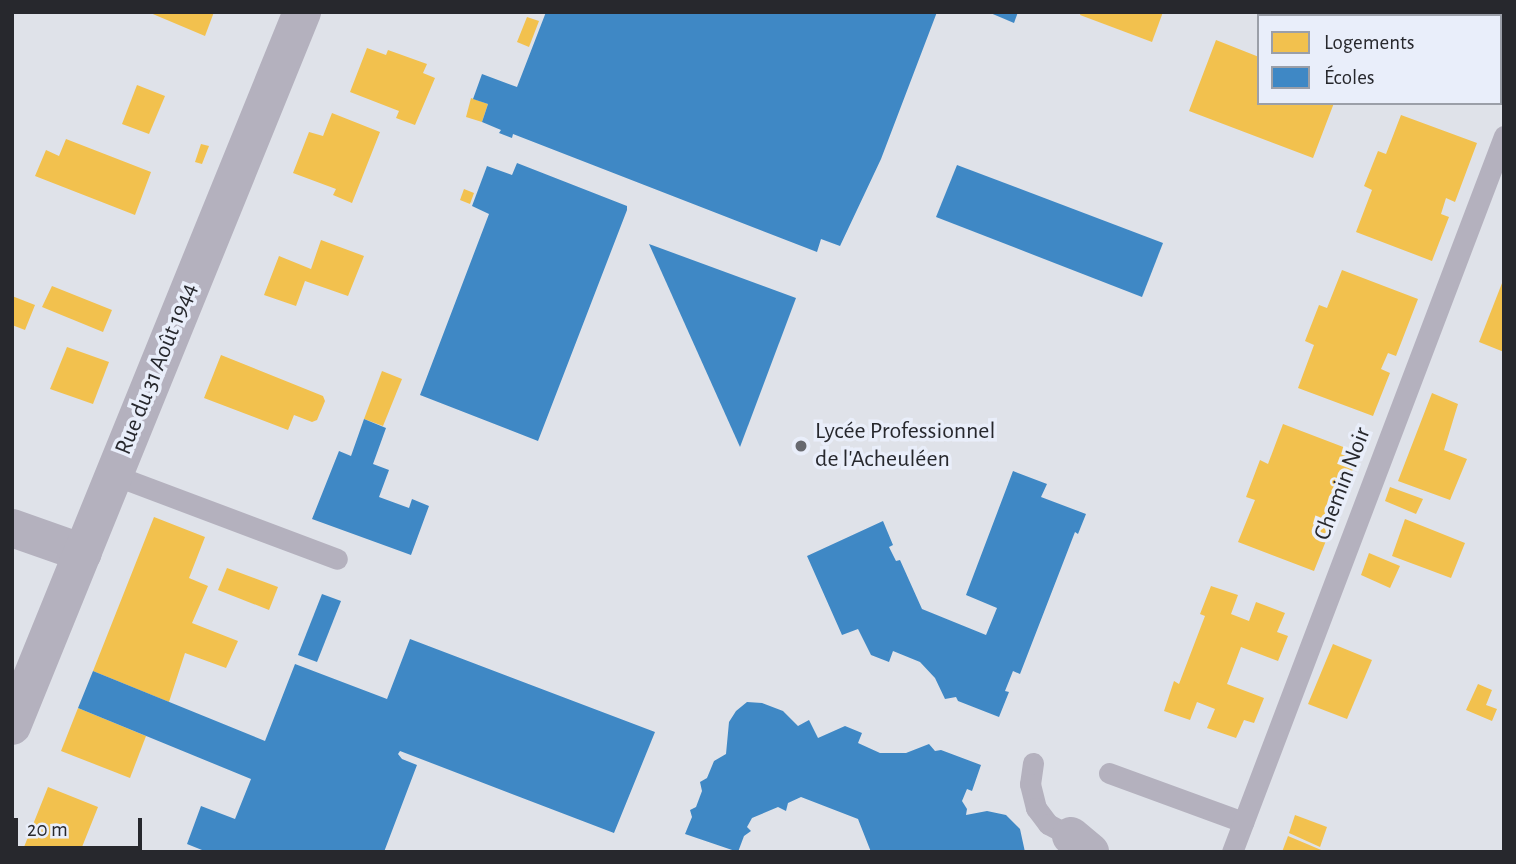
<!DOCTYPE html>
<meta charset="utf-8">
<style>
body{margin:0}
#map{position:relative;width:1516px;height:864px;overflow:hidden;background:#dfe2e9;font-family:"Alegreya Sans",sans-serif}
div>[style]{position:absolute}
.homes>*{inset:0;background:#f2c14e}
.schools>*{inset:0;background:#3f88c5}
.service>*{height:21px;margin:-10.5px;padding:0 10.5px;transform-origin:10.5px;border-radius:10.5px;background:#b4b1be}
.minor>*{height:38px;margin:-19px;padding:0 19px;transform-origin:19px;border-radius:19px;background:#b4b1be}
.dots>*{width:19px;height:19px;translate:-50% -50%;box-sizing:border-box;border:4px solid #e9eefa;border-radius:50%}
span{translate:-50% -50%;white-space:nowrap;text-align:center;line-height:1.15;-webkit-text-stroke:7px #e9eefa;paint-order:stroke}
.street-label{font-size:24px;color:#27282d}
.poi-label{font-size:24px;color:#27282d}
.left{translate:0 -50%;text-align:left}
.frame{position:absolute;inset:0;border:14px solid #27282d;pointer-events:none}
.legend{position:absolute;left:1257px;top:14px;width:245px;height:91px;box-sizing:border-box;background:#e9eefa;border:2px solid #9b9fa8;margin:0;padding:9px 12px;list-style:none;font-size:21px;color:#27282d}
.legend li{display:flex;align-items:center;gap:14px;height:35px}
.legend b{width:35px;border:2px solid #9b9fa8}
.scale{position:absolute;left:14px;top:818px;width:128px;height:32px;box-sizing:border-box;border:4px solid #27282d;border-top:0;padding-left:9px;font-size:21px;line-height:24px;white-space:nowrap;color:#27282d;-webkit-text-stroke:5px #e9eefa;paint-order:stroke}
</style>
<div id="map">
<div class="homes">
<div style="clip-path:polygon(148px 12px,214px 12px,205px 36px)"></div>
<div style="clip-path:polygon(1081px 12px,1163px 12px,1152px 42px,1080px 15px)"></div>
<div style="clip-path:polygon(1430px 12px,1504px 12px,1504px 47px,1501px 56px,1500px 16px,1429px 16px)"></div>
<div style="clip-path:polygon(527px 17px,539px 21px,529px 47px,517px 42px)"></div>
<div style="clip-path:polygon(1216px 40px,1259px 57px,1259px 103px,1334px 103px,1313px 158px,1189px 111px)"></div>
<div style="clip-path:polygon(367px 48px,386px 55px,388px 50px,427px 64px,423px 73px,435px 78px,415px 125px,396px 118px,399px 111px,350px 92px)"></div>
<div style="clip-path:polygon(137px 85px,165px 96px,149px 134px,122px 124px)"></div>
<div style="clip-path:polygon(471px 98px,488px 104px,482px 122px,466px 117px)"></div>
<div style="clip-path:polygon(332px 113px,380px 132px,352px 203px,333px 195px,336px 189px,293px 173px,309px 132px,323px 136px)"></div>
<div style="clip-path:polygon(1401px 115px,1477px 143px,1455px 202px,1446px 198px,1441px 214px,1449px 217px,1432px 261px,1356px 232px,1372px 190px,1364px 186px,1378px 151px,1386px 154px)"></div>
<div style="clip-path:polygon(66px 139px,151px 172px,135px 215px,35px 176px,46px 150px,59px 156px)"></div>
<div style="clip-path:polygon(201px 144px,209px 146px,202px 164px,195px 162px)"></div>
<div style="clip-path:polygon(464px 189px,474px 193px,470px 204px,460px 200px)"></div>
<div style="clip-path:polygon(321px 240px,364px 256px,348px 296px,305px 281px,296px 306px,264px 295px,279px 256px,311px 269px)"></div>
<div style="clip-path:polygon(1342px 270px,1418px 299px,1396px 356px,1388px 353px,1381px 369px,1390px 373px,1373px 416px,1298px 388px,1314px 345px,1305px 341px,1319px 305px,1327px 308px)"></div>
<div style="clip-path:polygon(1504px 278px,1504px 352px,1479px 342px)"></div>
<div style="clip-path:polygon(52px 286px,112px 310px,103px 332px,42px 307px)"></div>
<div style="clip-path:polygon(12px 296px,35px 305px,25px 330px,12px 325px)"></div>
<div style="clip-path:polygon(67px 347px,109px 362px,93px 404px,50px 389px)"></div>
<div style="clip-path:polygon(221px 355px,323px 396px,325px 401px,317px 420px,312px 422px,294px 415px,288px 430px,204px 398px)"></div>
<div style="clip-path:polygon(382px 371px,402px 379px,383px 426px,364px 419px)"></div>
<div style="clip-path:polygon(1432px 393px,1458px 404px,1444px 450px,1467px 459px,1450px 500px,1398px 481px)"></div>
<div style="clip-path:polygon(1283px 424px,1359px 453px,1337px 511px,1329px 508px,1323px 524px,1331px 528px,1314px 571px,1238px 542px,1255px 500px,1246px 497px,1260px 460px,1268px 464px)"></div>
<div style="clip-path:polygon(1390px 487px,1423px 499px,1416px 514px,1385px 501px)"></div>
<div style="clip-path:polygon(154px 517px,205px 537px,189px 578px,208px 586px,192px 623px,238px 641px,226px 668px,185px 653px,169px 702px,93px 671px)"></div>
<div style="clip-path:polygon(1405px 519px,1465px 543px,1451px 578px,1392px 556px)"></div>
<div style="clip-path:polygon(1369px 553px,1400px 566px,1390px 588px,1361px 575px)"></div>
<div style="clip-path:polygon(227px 568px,278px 587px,269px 610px,218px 590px)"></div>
<div style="clip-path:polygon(1211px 586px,1238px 595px,1231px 614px,1249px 621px,1256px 602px,1285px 613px,1277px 632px,1288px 636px,1278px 661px,1241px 647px,1227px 684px,1264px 698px,1254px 723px,1244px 720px,1236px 738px,1207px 728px,1215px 709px,1197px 702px,1190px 720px,1164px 711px,1174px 681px,1179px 684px,1205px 616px,1200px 614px)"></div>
<div style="clip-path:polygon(1333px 644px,1372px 660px,1347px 719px,1308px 704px)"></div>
<div style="clip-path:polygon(1478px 684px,1492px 690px,1486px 705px,1497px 709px,1492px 721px,1466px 710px)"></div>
<div style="clip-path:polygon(78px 708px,146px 736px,130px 778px,61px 751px)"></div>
<div style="clip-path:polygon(48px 787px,98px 807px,80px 852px,22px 852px)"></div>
<div style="clip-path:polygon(1295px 815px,1327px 827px,1320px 847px,1289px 833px)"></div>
<div style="clip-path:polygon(1288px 836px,1326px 852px,1282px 852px)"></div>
</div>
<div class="schools">
<div style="clip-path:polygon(546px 12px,937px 12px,881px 159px,840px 246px,821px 239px,817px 252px,513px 134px,512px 138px,499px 133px,501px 130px,482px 122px,488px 104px,473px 99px,482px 74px,517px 87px)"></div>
<div style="clip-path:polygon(988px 12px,1018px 12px,1014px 23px)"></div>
<div style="clip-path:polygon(517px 163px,627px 206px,627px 210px,538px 441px,420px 395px,489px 214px,472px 206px,487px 166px,512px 175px)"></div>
<div style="clip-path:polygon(957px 165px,1163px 243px,1142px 297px,936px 217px)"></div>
<div style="clip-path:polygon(649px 244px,796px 298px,740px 447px)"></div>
<div style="clip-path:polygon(364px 419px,386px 428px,373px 464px,389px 470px,379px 497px,409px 508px,412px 499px,429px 506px,411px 555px,312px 519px,339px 451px,351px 456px)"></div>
<div style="clip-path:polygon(1013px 471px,1047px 484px,1041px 497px,1086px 514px,1078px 534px,1075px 532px,1020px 674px,1013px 671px,1005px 691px,1009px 692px,999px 717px,958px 701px,956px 697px,945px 699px,935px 678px,920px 662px,893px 651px,889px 662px,871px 655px,858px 629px,842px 635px,807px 556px,883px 521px,893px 545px,889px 547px,896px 561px,900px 560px,922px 609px,986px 635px,997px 608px,966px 595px)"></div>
<div style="clip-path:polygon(322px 594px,341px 601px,317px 662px,298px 655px)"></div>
<div style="clip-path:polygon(410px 639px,655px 732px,614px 833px,400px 751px,398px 754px,402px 759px,417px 765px,384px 852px,207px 852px,187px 844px,201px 806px,235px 819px,251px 779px,78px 708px,93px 671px,265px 741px,295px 664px,387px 699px)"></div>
<div style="clip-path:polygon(747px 702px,762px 703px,783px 711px,798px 726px,809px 720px,818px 738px,845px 726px,862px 733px,858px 743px,880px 753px,906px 753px,929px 744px,935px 751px,941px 750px,981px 765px,972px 791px,967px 789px,962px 801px,967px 809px,966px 815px,987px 811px,1006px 815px,1020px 829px,1025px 852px,871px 852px,858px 819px,801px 797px,788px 803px,786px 811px,778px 807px,752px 818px,747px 827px,751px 831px,744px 836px,738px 852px,685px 834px,692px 817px,690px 810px,696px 807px,702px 791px,700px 782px,707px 778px,714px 761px,726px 754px,729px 722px,736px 711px)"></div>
</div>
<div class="service">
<div style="left:114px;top:475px;width:238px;rotate:20.6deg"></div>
<div style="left:1033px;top:763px;width:21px;rotate:98deg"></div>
<div style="left:1030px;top:784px;width:25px;rotate:76deg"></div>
<div style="left:1036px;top:808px;width:20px;rotate:53deg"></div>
<div style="left:1048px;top:824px;width:26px;rotate:28deg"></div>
<div style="left:1109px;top:773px;width:143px;rotate:20.1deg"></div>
<div style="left:1232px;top:852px;width:766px;rotate:-69.2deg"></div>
</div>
<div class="minor">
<div style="left:12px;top:528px;width:75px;rotate:19.4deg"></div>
<div style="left:12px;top:726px;width:771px;rotate:-67.89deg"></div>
<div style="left:1071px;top:836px;width:25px;rotate:40deg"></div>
</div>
<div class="dots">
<div style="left:801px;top:446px;background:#67696f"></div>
</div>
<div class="street-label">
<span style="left:157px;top:369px;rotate:-68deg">Rue du 31 Août 1944</span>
<span style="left:1343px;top:484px;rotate:-69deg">Chemin Noir</span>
</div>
<div class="poi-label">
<span class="left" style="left:815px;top:446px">Lycée Professionnel<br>de l'Acheuléen</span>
</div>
<div class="frame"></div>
<ul class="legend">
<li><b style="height:19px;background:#f2c14e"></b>Logements</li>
<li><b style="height:19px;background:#3f88c5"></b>Écoles</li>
</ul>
<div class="scale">20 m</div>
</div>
